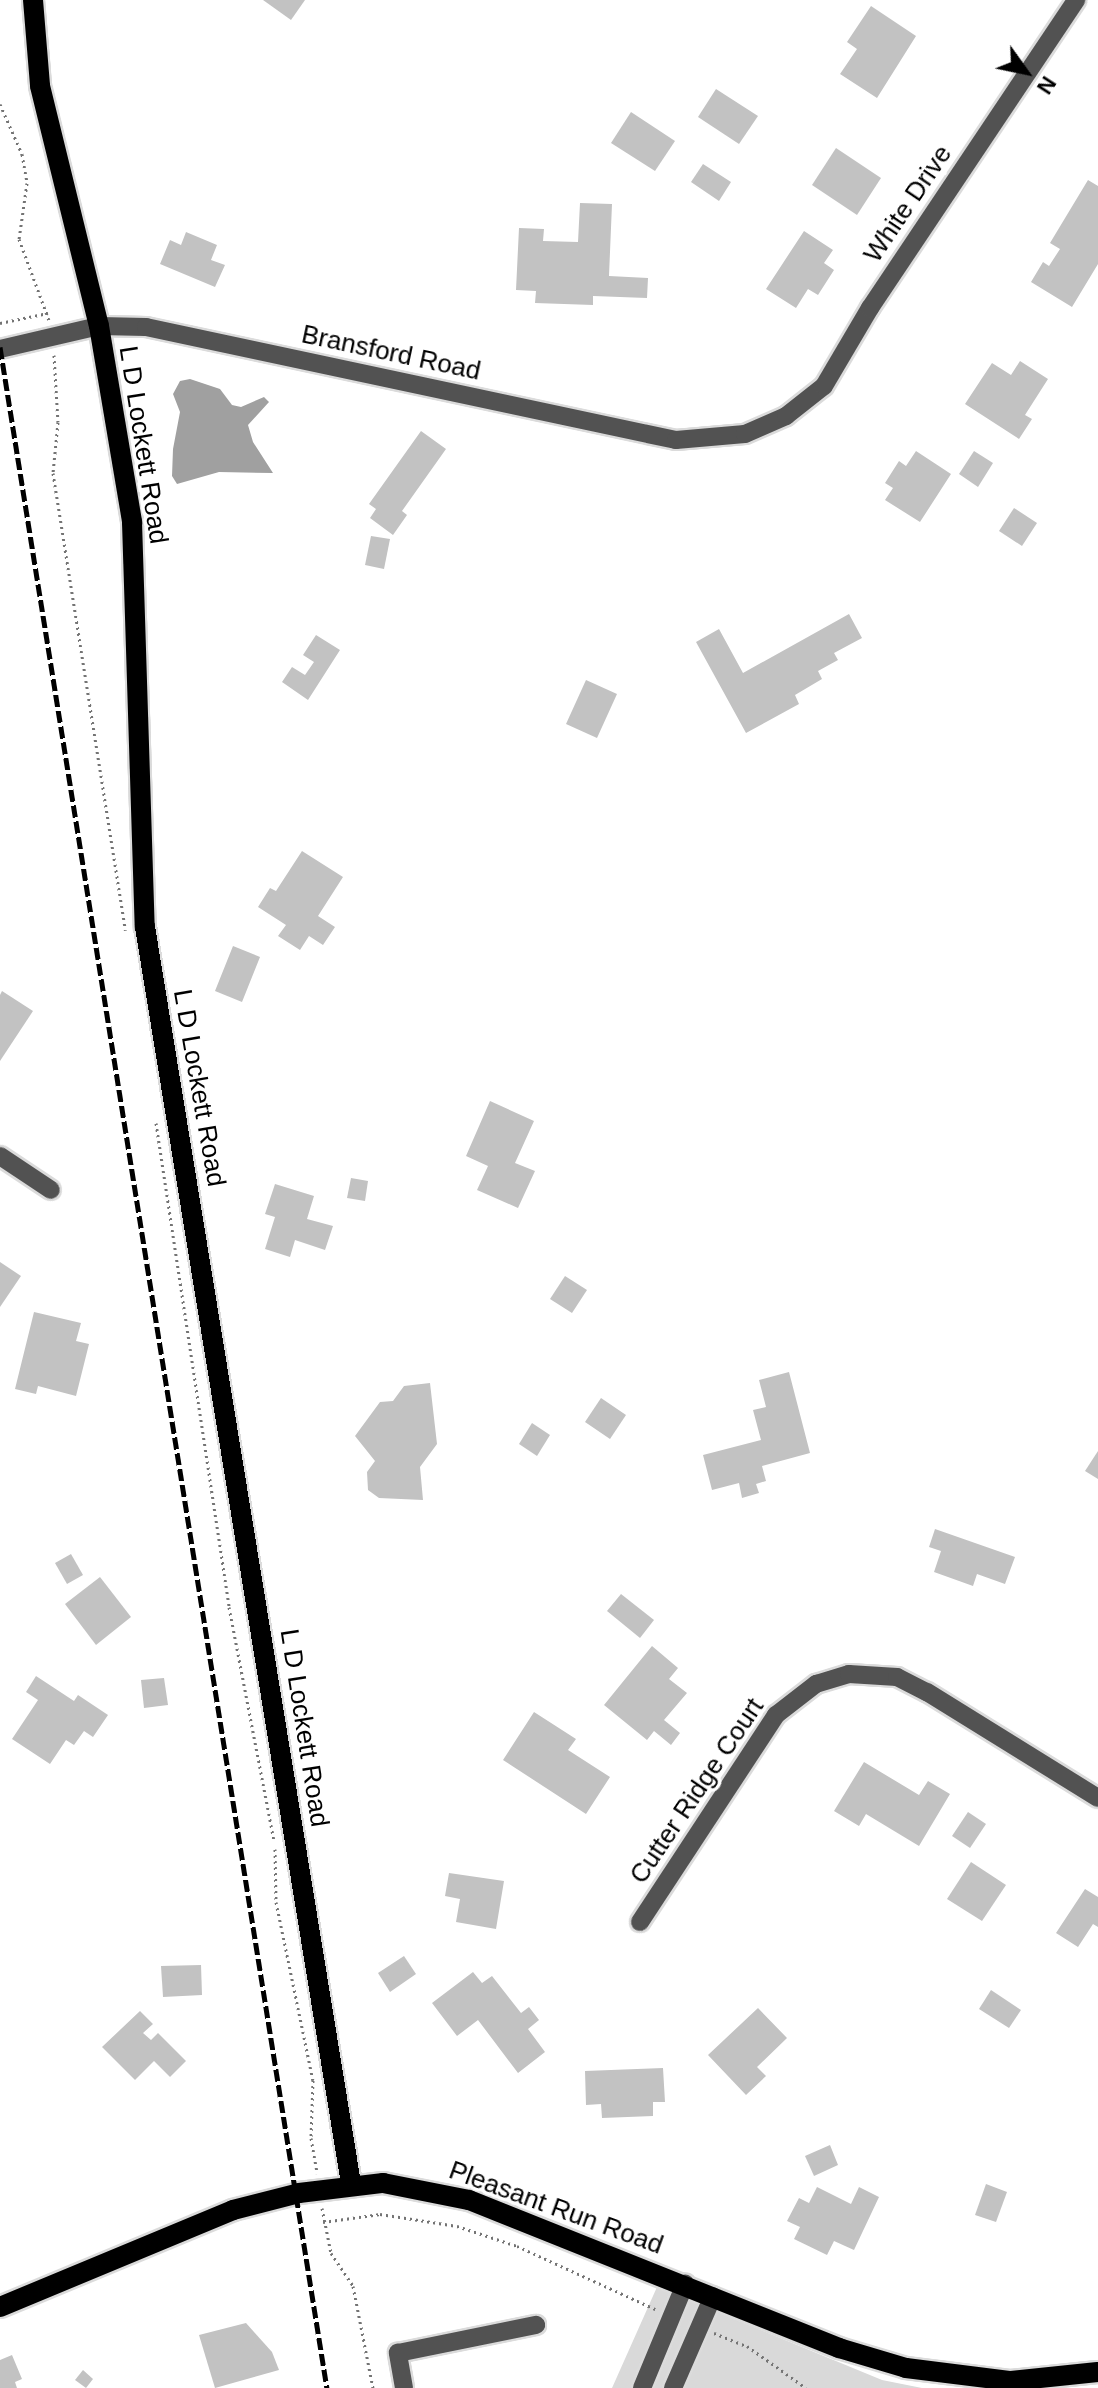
<!DOCTYPE html>
<style>
body{margin:0}
#map{position:relative;width:1098px;height:2388px;overflow:hidden;background:#fff;font-family:Arial,sans-serif}
div>[style]{position:absolute}
.green>*{inset:0;background:#d9d9d9}
.water>*{inset:0;background:#a0a0a0}
.building>*{inset:0;background:#c2c2c2}
.path>*{height:3px;margin-top:-1.5px;transform-origin:0;background:repeating-linear-gradient(90deg,#747474 0 2px,transparent 0 6px)}
.roads{filter:drop-shadow(2px 0 #dbdbdb) drop-shadow(-2px 0 #dbdbdb) drop-shadow(0 2px #dbdbdb) drop-shadow(0 -2px #dbdbdb)}
.minor>*{height:18px;margin:-9px;padding:0 9px;transform-origin:9px;border-radius:9px;background:#525252}
.major>*{height:20px;margin:-10px;padding:0 10px;transform-origin:10px;border-radius:10px;background:#000}
.rail>*{height:5px;margin-top:-2.5px;transform-origin:0;background:repeating-linear-gradient(90deg,#000 0 12px,transparent 0 16px)}
span{translate:-50% -50%;white-space:nowrap;text-align:center;line-height:1.15;-webkit-text-stroke:7px #fff;paint-order:stroke}
.street-label{font-size:26px;color:#000}
.north{position:absolute;left:986px;top:32px;width:80px;height:80px;-webkit-text-stroke:6px #fff;paint-order:stroke;rotate:123deg;font-size:22px;font-weight:700;line-height:32px;text-align:center;color:#000}
.north::after{content:'';display:block;margin:auto;width:28px;height:36px;background:#000;clip-path:polygon(50% 0,100% 100%,50% 72%,0 100%)}
</style>
<div id="map">
<div class="green">
<div style="clip-path:polygon(657px 2287px,882px 2380px,922px 2388px,612px 2388px)"></div>
</div>
<div class="water">
<div style="clip-path:polygon(190px 379px,220px 389px,232px 405px,241px 407px,264px 397px,269px 402px,248px 425px,253px 442px,273px 473px,219px 472px,177px 484px,172px 476px,173px 449px,180px 412px,173px 394px,180px 381px)"></div>
</div>
<div class="building">
<div style="clip-path:polygon(263px 0,305px 0,291px 20px)"></div>
<div style="clip-path:polygon(871px 6px,916px 36px,877px 98px,840px 74px,857px 49px,847px 42px)"></div>
<div style="clip-path:polygon(716px 89px,758px 116px,739px 144px,698px 117px)"></div>
<div style="clip-path:polygon(631px 112px,675px 141px,655px 171px,611px 143px)"></div>
<div style="clip-path:polygon(836px 148px,881px 178px,857px 215px,812px 185px)"></div>
<div style="clip-path:polygon(703px 164px,731px 182px,719px 201px,691px 182px)"></div>
<div style="clip-path:polygon(1088px 180px,1098px 186px,1098px 264px,1072px 307px,1031px 282px,1043px 262px,1049px 266px,1060px 249px,1050px 243px)"></div>
<div style="clip-path:polygon(580px 203px,612px 204px,609px 276px,648px 278px,647px 298px,593px 296px,593px 305px,535px 303px,536px 291px,516px 290px,519px 228px,544px 229px,543px 241px,578px 242px)"></div>
<div style="clip-path:polygon(804px 231px,833px 250px,824px 263px,834px 270px,818px 295px,808px 289px,796px 308px,766px 289px)"></div>
<div style="clip-path:polygon(186px 232px,217px 245px,211px 260px,225px 265px,215px 287px,160px 264px,170px 240px,181px 245px)"></div>
<div style="clip-path:polygon(1020px 361px,1048px 379px,1025px 415px,1032px 419px,1019px 439px,965px 404px,992px 363px,1011px 375px)"></div>
<div style="clip-path:polygon(421px 431px,446px 449px,402px 511px,407px 515px,393px 535px,370px 518px,376px 509px,369px 504px)"></div>
<div style="clip-path:polygon(916px 451px,951px 474px,920px 522px,885px 500px,893px 488px,885px 483px,899px 461px,906px 466px)"></div>
<div style="clip-path:polygon(974px 451px,993px 463px,978px 487px,959px 474px)"></div>
<div style="clip-path:polygon(1014px 508px,1037px 523px,1022px 546px,999px 531px)"></div>
<div style="clip-path:polygon(371px 536px,390px 539px,384px 569px,365px 565px)"></div>
<div style="clip-path:polygon(849px 614px,862px 638px,834px 653px,838px 660px,818px 671px,822px 679px,795px 695px,799px 704px,746px 733px,696px 642px,719px 629px,743px 673px)"></div>
<div style="clip-path:polygon(316px 635px,340px 650px,308px 700px,282px 682px,292px 667px,305px 675px,314px 662px,303px 655px)"></div>
<div style="clip-path:polygon(586px 680px,617px 694px,597px 738px,566px 724px)"></div>
<div style="clip-path:polygon(302px 851px,343px 877px,318px 916px,335px 927px,323px 945px,309px 936px,300px 950px,278px 936px,286px 925px,258px 907px,270px 888px,276px 891px)"></div>
<div style="clip-path:polygon(233px 946px,260px 957px,242px 1002px,215px 991px)"></div>
<div style="clip-path:polygon(2px 991px,33px 1011px,0 1061px,0 995px)"></div>
<div style="clip-path:polygon(490px 1101px,534px 1121px,515px 1163px,535px 1171px,518px 1208px,477px 1190px,488px 1166px,466px 1156px)"></div>
<div style="clip-path:polygon(351px 1178px,368px 1181px,365px 1201px,347px 1198px)"></div>
<div style="clip-path:polygon(275px 1184px,314px 1196px,307px 1219px,333px 1226px,325px 1250px,295px 1240px,290px 1257px,265px 1249px,275px 1217px,265px 1214px)"></div>
<div style="clip-path:polygon(0 1262px,21px 1276px,0 1307px)"></div>
<div style="clip-path:polygon(565px 1276px,587px 1290px,572px 1313px,550px 1299px)"></div>
<div style="clip-path:polygon(34px 1312px,81px 1323px,76px 1341px,89px 1344px,76px 1396px,38px 1386px,36px 1394px,15px 1389px)"></div>
<div style="clip-path:polygon(789px 1372px,810px 1453px,762px 1466px,766px 1481px,756px 1484px,759px 1493px,742px 1498px,739px 1483px,712px 1490px,703px 1455px,761px 1440px,753px 1410px,766px 1407px,759px 1380px)"></div>
<div style="clip-path:polygon(430px 1383px,437px 1444px,420px 1467px,423px 1500px,379px 1498px,368px 1490px,367px 1472px,375px 1461px,355px 1436px,380px 1402px,393px 1401px,404px 1386px)"></div>
<div style="clip-path:polygon(601px 1398px,626px 1415px,610px 1439px,585px 1422px)"></div>
<div style="clip-path:polygon(532px 1423px,550px 1435px,537px 1456px,519px 1444px)"></div>
<div style="clip-path:polygon(1098px 1451px,1098px 1479px,1085px 1471px)"></div>
<div style="clip-path:polygon(935px 1529px,1015px 1557px,1005px 1584px,977px 1574px,973px 1586px,934px 1572px,941px 1551px,929px 1547px)"></div>
<div style="clip-path:polygon(71px 1554px,83px 1575px,67px 1584px,55px 1563px)"></div>
<div style="clip-path:polygon(100px 1577px,131px 1617px,96px 1645px,65px 1604px)"></div>
<div style="clip-path:polygon(621px 1594px,654px 1620px,640px 1638px,607px 1611px)"></div>
<div style="clip-path:polygon(652px 1646px,678px 1668px,669px 1679px,687px 1693px,664px 1720px,680px 1733px,671px 1745px,654px 1731px,647px 1740px,604px 1705px)"></div>
<div style="clip-path:polygon(36px 1676px,74px 1701px,78px 1695px,108px 1715px,93px 1737px,84px 1731px,74px 1745px,66px 1740px,50px 1764px,12px 1739px,38px 1700px,26px 1692px)"></div>
<div style="clip-path:polygon(164px 1678px,168px 1705px,144px 1708px,141px 1680px)"></div>
<div style="clip-path:polygon(534px 1712px,576px 1739px,568px 1750px,610px 1777px,586px 1814px,503px 1760px)"></div>
<div style="clip-path:polygon(864px 1762px,919px 1795px,928px 1781px,950px 1794px,919px 1846px,866px 1814px,859px 1826px,834px 1811px)"></div>
<div style="clip-path:polygon(968px 1812px,986px 1824px,970px 1848px,952px 1836px)"></div>
<div style="clip-path:polygon(971px 1862px,1006px 1885px,982px 1921px,947px 1899px)"></div>
<div style="clip-path:polygon(449px 1873px,504px 1881px,496px 1929px,456px 1922px,460px 1899px,445px 1896px)"></div>
<div style="clip-path:polygon(1085px 1889px,1098px 1897px,1098px 1927px,1093px 1924px,1078px 1947px,1056px 1933px)"></div>
<div style="clip-path:polygon(404px 1956px,416px 1974px,390px 1992px,378px 1973px)"></div>
<div style="clip-path:polygon(201px 1965px,202px 1995px,163px 1997px,161px 1966px)"></div>
<div style="clip-path:polygon(473px 1972px,482px 1983px,492px 1976px,521px 2013px,529px 2007px,539px 2020px,528px 2029px,545px 2052px,518px 2073px,478px 2020px,457px 2036px,432px 2003px)"></div>
<div style="clip-path:polygon(991px 1990px,1021px 2010px,1009px 2028px,979px 2009px)"></div>
<div style="clip-path:polygon(758px 2008px,787px 2038px,757px 2067px,766px 2076px,746px 2095px,708px 2055px)"></div>
<div style="clip-path:polygon(140px 2011px,153px 2024px,143px 2033px,151px 2040px,158px 2033px,186px 2061px,170px 2077px,154px 2061px,135px 2080px,102px 2047px)"></div>
<div style="clip-path:polygon(663px 2068px,665px 2102px,653px 2102px,653px 2116px,602px 2118px,601px 2104px,586px 2105px,585px 2071px)"></div>
<div style="clip-path:polygon(830px 2145px,838px 2165px,814px 2176px,805px 2156px)"></div>
<div style="clip-path:polygon(986px 2184px,1007px 2192px,996px 2222px,975px 2215px)"></div>
<div style="clip-path:polygon(817px 2187px,851px 2204px,859px 2187px,879px 2197px,854px 2250px,834px 2241px,827px 2255px,794px 2239px,800px 2227px,787px 2221px,799px 2198px,809px 2203px)"></div>
<div style="clip-path:polygon(246px 2323px,272px 2352px,279px 2370px,215px 2388px,199px 2335px)"></div>
<div style="clip-path:polygon(12px 2355px,22px 2379px,15px 2382px,17px 2388px,0 2388px,0 2360px)"></div>
<div style="clip-path:polygon(83px 2370px,93px 2379px,86px 2388px,75px 2380px)"></div>
</div>
<div class="path">
<div style="left:0;top:104px;width:55px;rotate:66.3deg"></div>
<div style="left:22px;top:154px;width:29px;rotate:80deg"></div>
<div style="left:27px;top:183px;width:57px;rotate:98.1deg"></div>
<div style="left:19px;top:239px;width:86px;rotate:69.7deg"></div>
<div style="left:0;top:323px;width:49px;rotate:-11.8deg"></div>
<div style="left:54px;top:355px;width:67px;rotate:86.6deg"></div>
<div style="left:58px;top:422px;width:51px;rotate:95.6deg"></div>
<div style="left:53px;top:473px;width:463px;rotate:81deg"></div>
<div style="left:156px;top:1123px;width:489px;rotate:81.4deg"></div>
<div style="left:229px;top:1607px;width:238px;rotate:79.1deg"></div>
<div style="left:275px;top:1849px;width:53px;rotate:88.9deg"></div>
<div style="left:276px;top:1902px;width:182px;rotate:78.3deg"></div>
<div style="left:313px;top:2080px;width:58px;rotate:92deg"></div>
<div style="left:311px;top:2138px;width:36px;rotate:80deg"></div>
<div style="left:322px;top:2208px;width:46px;rotate:78.7deg"></div>
<div style="left:331px;top:2253px;width:40px;rotate:56deg"></div>
<div style="left:353px;top:2286px;width:104px;rotate:78.9deg"></div>
<div style="left:323px;top:2222px;width:58px;rotate:-8deg"></div>
<div style="left:380px;top:2214px;width:78px;rotate:8.9deg"></div>
<div style="left:457px;top:2226px;width:63px;rotate:18.4deg"></div>
<div style="left:517px;top:2246px;width:152px;rotate:24.5deg"></div>
<div style="left:714px;top:2333px;width:35px;rotate:22deg"></div>
<div style="left:747px;top:2346px;width:72px;rotate:35.4deg"></div>
</div>
<div class="roads">
<div class="minor">
<div style="left:0;top:349px;width:102px;rotate:-13.1deg"></div>
<div style="left:99px;top:326px;width:47px;rotate:1.2deg"></div>
<div style="left:146px;top:327px;width:542px;rotate:12.04deg"></div>
<div style="left:676px;top:440px;width:69px;rotate:-5deg"></div>
<div style="left:745px;top:434px;width:45px;rotate:-23.7deg"></div>
<div style="left:786px;top:416px;width:48px;rotate:-38.3deg"></div>
<div style="left:824px;top:386px;width:91px;rotate:-59.5deg"></div>
<div style="left:870px;top:308px;width:371px;rotate:-56.2deg"></div>
<div style="left:0;top:1156px;width:61px;rotate:33.7deg"></div>
<div style="left:640px;top:1922px;width:248px;rotate:-56.7deg"></div>
<div style="left:776px;top:1715px;width:51px;rotate:-37.8deg"></div>
<div style="left:816px;top:1684px;width:34px;rotate:-17deg"></div>
<div style="left:849px;top:1674px;width:48px;rotate:3.6deg"></div>
<div style="left:897px;top:1677px;width:34px;rotate:27deg"></div>
<div style="left:927px;top:1692px;width:201px;rotate:31.8deg"></div>
<div style="left:404px;top:2388px;width:36px;rotate:-100deg"></div>
<div style="left:398px;top:2353px;width:141px;rotate:-11.5deg"></div>
<div style="left:642px;top:2388px;width:113px;rotate:-67.5deg"></div>
<div style="left:673px;top:2388px;width:100px;rotate:-66.5deg"></div>
</div>
<div class="major">
<div style="left:33px;top:0;width:86px;rotate:85.3deg"></div>
<div style="left:40px;top:86px;width:247px;rotate:76.2deg"></div>
<div style="left:99px;top:326px;width:199px;rotate:80.4deg"></div>
<div style="left:132px;top:522px;width:405px;rotate:88.2deg"></div>
<div style="left:145px;top:927px;width:1274px;rotate:80.69deg"></div>
<div style="left:0;top:2307px;width:252px;rotate:-22.6deg"></div>
<div style="left:233px;top:2210px;width:68px;rotate:-14.4deg"></div>
<div style="left:299px;top:2193px;width:85px;rotate:-6.8deg"></div>
<div style="left:383px;top:2183px;width:88px;rotate:11.2deg"></div>
<div style="left:469px;top:2200px;width:399px;rotate:21.8deg"></div>
<div style="left:839px;top:2348px;width:70px;rotate:16.6deg"></div>
<div style="left:906px;top:2368px;width:106px;rotate:7.1deg"></div>
<div style="left:1011px;top:2381px;width:87px;rotate:-5.9deg"></div>
</div>
</div>
<div class="rail">
<div style="left:0;top:347px;width:2067px;rotate:80.9deg"></div>
</div>
<div class="street-label">
<span style="left:908px;top:204px;rotate:-56deg">White Drive</span>
<span style="left:391px;top:353px;rotate:12deg">Bransford Road</span>
<span style="left:143px;top:445px;rotate:81deg">L D Lockett Road</span>
<span style="left:199px;top:1088px;rotate:80deg">L D Lockett Road</span>
<span style="left:304px;top:1728px;rotate:81deg">L D Lockett Road</span>
<span style="left:697px;top:1791px;rotate:-56deg">Cutter Ridge Court</span>
<span style="left:556px;top:2208px;rotate:20deg">Pleasant Run Road</span>
</div>
<div class="north">N</div>
</div>
